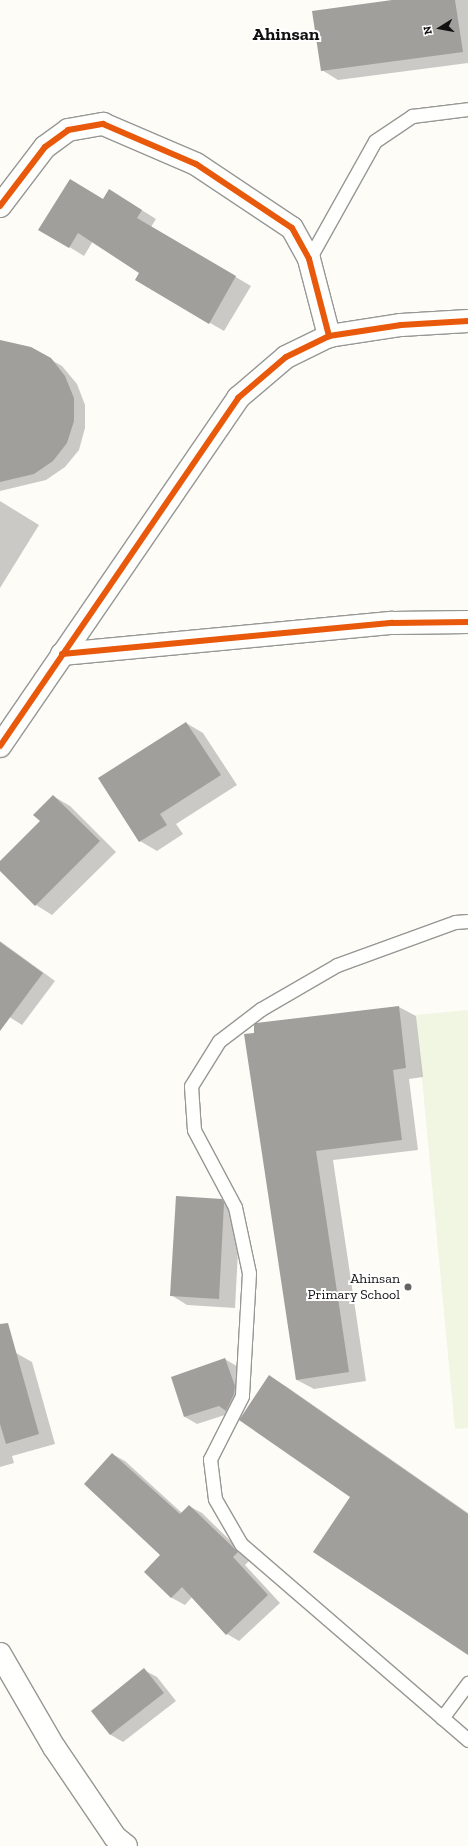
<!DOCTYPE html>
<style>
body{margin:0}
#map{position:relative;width:468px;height:1846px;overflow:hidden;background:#fdfcf7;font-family:"Zilla Slab",serif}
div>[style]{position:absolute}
.pitch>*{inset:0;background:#f0f6e1}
.shadow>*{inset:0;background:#0003}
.building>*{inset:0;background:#a19f9c}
.roads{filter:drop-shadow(1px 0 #979795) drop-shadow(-1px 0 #979795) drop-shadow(0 1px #979795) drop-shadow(0 -1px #979795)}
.lane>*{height:13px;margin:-6.5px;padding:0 6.5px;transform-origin:6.5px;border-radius:6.5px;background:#fffffe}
.street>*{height:22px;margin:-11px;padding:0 11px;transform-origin:11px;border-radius:11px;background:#fffffe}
.cycleway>*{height:6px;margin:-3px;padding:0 3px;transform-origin:3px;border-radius:3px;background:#e8590c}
.dots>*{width:11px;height:11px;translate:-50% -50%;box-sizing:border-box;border:2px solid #fff;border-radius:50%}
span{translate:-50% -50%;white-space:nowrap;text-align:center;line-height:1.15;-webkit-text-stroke:4px #fff;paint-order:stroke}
.poi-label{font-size:14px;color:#111}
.right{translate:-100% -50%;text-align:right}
.district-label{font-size:18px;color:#111;font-weight:700}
.north{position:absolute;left:420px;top:8px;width:40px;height:40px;-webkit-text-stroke:3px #fff;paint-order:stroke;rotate:259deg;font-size:11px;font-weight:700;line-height:16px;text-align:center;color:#111}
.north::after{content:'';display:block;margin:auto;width:14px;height:18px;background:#111;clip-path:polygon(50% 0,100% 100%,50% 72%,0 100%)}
</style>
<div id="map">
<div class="pitch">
<div style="clip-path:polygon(468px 1010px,468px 1428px,455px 1429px,416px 1015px)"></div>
</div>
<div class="shadow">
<div style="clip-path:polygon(399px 0,468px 0,468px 63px,338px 80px,322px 70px)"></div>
<div style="clip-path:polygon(124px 199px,156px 219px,151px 227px,251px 286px,224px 331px,136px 280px,140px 272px,93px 241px,84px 256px,40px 229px,103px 200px)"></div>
<div style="clip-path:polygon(0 344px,30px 348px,62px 366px,77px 384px,85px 405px,85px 428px,79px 450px,65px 467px,46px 480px,0 491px)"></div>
<div style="clip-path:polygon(0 501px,39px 525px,0 588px)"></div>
<div style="clip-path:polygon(186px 723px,203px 733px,237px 785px,176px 824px,183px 834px,157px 851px,140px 841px)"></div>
<div style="clip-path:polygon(53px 796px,70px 806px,116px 852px,52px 915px,36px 905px,0 870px,0 862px,41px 821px)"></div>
<div style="clip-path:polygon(0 941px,55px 981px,22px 1025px,0 1011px)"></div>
<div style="clip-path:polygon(399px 1007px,416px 1016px,423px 1077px,409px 1079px,418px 1150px,333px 1160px,366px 1381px,314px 1389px,297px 1380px,255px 1034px)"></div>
<div style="clip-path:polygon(221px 1200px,238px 1210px,240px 1213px,235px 1308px,187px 1305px,171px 1295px)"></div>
<div style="clip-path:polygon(16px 1353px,32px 1362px,55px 1444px,12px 1456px,14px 1463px,0 1467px,0 1357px)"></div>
<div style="clip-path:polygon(225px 1359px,238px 1367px,247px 1394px,231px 1413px,197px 1424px,185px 1417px)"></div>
<div style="clip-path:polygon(269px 1376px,287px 1387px,468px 1513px,468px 1654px,351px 1497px)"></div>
<div style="clip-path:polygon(112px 1454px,125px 1461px,182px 1513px,189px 1506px,202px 1513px,250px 1560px,245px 1565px,280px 1603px,239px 1641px,227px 1634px,192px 1597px,185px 1605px,172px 1598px,146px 1572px,162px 1555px)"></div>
<div style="clip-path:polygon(144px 1670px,157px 1677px,176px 1701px,123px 1742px,111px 1735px,92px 1711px)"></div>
</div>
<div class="building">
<div style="clip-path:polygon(392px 0,455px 0,463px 52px,321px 71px,312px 11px)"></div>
<div style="clip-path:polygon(70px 179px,103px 199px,109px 189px,142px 210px,137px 218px,236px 276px,209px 324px,135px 280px,139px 273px,78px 233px,69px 248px,38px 230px)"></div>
<div style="clip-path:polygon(0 340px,31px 347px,51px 358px,65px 376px,74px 398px,74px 421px,67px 443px,53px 461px,34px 474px,0 482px)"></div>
<div style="clip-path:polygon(186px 722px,221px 775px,160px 814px,167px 825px,139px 842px,98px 778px)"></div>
<div style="clip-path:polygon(53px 795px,100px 841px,35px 906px,0 871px,0 861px,40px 821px,33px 815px)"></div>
<div style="clip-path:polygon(0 942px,43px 973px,0 1031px)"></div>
<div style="clip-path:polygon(399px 1006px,406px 1068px,393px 1070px,402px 1140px,316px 1151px,349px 1372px,296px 1380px,244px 1034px,254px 1033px,254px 1025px,256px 1023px)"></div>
<div style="clip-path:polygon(176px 1196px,222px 1199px,224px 1203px,219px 1299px,170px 1296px)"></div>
<div style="clip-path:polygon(8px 1323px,39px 1434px,6px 1444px,0 1424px,0 1324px)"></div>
<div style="clip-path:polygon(225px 1358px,235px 1386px,234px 1394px,226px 1411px,219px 1406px,184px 1417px,171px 1377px)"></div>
<div style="clip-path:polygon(269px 1375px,468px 1514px,468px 1655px,313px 1552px,350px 1497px,239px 1420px)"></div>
<div style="clip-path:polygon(112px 1453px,180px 1514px,189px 1505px,238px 1552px,233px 1557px,268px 1595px,226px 1635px,182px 1587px,171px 1598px,144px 1572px,160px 1555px,84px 1484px)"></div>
<div style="clip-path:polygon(144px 1668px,164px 1693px,110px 1735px,91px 1711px)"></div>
</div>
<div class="roads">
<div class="lane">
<div style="left:309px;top:259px;width:135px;rotate:-60.8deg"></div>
<div style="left:375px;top:141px;width:45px;rotate:-34deg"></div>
<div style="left:412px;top:116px;width:56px;rotate:-7.1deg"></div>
<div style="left:468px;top:921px;width:13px;rotate:176deg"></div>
<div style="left:455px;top:922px;width:126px;rotate:160deg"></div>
<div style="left:337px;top:965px;width:88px;rotate:149.9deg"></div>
<div style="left:261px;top:1009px;width:53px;rotate:142.7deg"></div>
<div style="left:219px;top:1041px;width:53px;rotate:121.9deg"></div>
<div style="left:191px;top:1086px;width:44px;rotate:86.1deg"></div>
<div style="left:194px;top:1130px;width:87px;rotate:62deg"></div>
<div style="left:235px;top:1207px;width:67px;rotate:78deg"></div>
<div style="left:249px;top:1273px;width:123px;rotate:93.3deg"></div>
<div style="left:242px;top:1396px;width:71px;rotate:116.9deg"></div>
<div style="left:210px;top:1459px;width:40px;rotate:82.9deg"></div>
<div style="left:215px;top:1499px;width:52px;rotate:60deg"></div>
<div style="left:241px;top:1544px;width:300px;rotate:40.8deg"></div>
<div style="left:442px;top:1718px;width:44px;rotate:-53.4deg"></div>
</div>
<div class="street">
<div style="left:0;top:206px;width:74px;rotate:-52.7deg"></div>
<div style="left:45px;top:147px;width:29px;rotate:-36deg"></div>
<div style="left:68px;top:130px;width:36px;rotate:-10deg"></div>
<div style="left:103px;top:124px;width:101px;rotate:23.3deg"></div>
<div style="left:196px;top:164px;width:115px;rotate:33.7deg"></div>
<div style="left:292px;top:228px;width:35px;rotate:61deg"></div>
<div style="left:309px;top:259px;width:80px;rotate:75.4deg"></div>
<div style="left:62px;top:654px;width:332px;rotate:-5.4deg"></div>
<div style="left:393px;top:623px;width:75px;rotate:-0.8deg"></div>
<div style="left:0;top:746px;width:422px;rotate:-55.6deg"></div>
<div style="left:238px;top:398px;width:63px;rotate:-40.5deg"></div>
<div style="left:286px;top:357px;width:48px;rotate:-26deg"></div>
<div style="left:329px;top:336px;width:73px;rotate:-8.7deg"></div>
<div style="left:401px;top:325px;width:67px;rotate:-3.4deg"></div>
<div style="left:0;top:1654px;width:108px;rotate:59.9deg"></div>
<div style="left:54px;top:1747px;width:109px;rotate:55.9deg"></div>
<div style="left:115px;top:1837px;width:14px;rotate:39deg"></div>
</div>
</div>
<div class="cycleway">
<div style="left:0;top:206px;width:74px;rotate:-52.7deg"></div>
<div style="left:45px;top:147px;width:29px;rotate:-36deg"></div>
<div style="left:68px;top:130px;width:36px;rotate:-10deg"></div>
<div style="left:103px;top:124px;width:101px;rotate:23.3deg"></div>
<div style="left:196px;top:164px;width:115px;rotate:33.7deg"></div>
<div style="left:292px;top:228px;width:35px;rotate:61deg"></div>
<div style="left:309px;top:259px;width:80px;rotate:75.4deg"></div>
<div style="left:62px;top:654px;width:332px;rotate:-5.4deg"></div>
<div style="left:393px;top:623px;width:75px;rotate:-0.8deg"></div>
<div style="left:0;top:746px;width:422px;rotate:-55.6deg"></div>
<div style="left:238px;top:398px;width:63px;rotate:-40.5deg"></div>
<div style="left:286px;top:357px;width:48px;rotate:-26deg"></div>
<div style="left:329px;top:336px;width:73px;rotate:-8.7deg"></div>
<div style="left:401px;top:325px;width:67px;rotate:-3.4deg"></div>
</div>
<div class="dots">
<div style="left:408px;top:1287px;background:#646362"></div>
</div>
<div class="poi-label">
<span class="right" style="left:400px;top:1287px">Ahinsan<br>Primary School</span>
</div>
<div class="district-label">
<span style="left:286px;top:34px">Ahinsan</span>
</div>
<div class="north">N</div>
</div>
